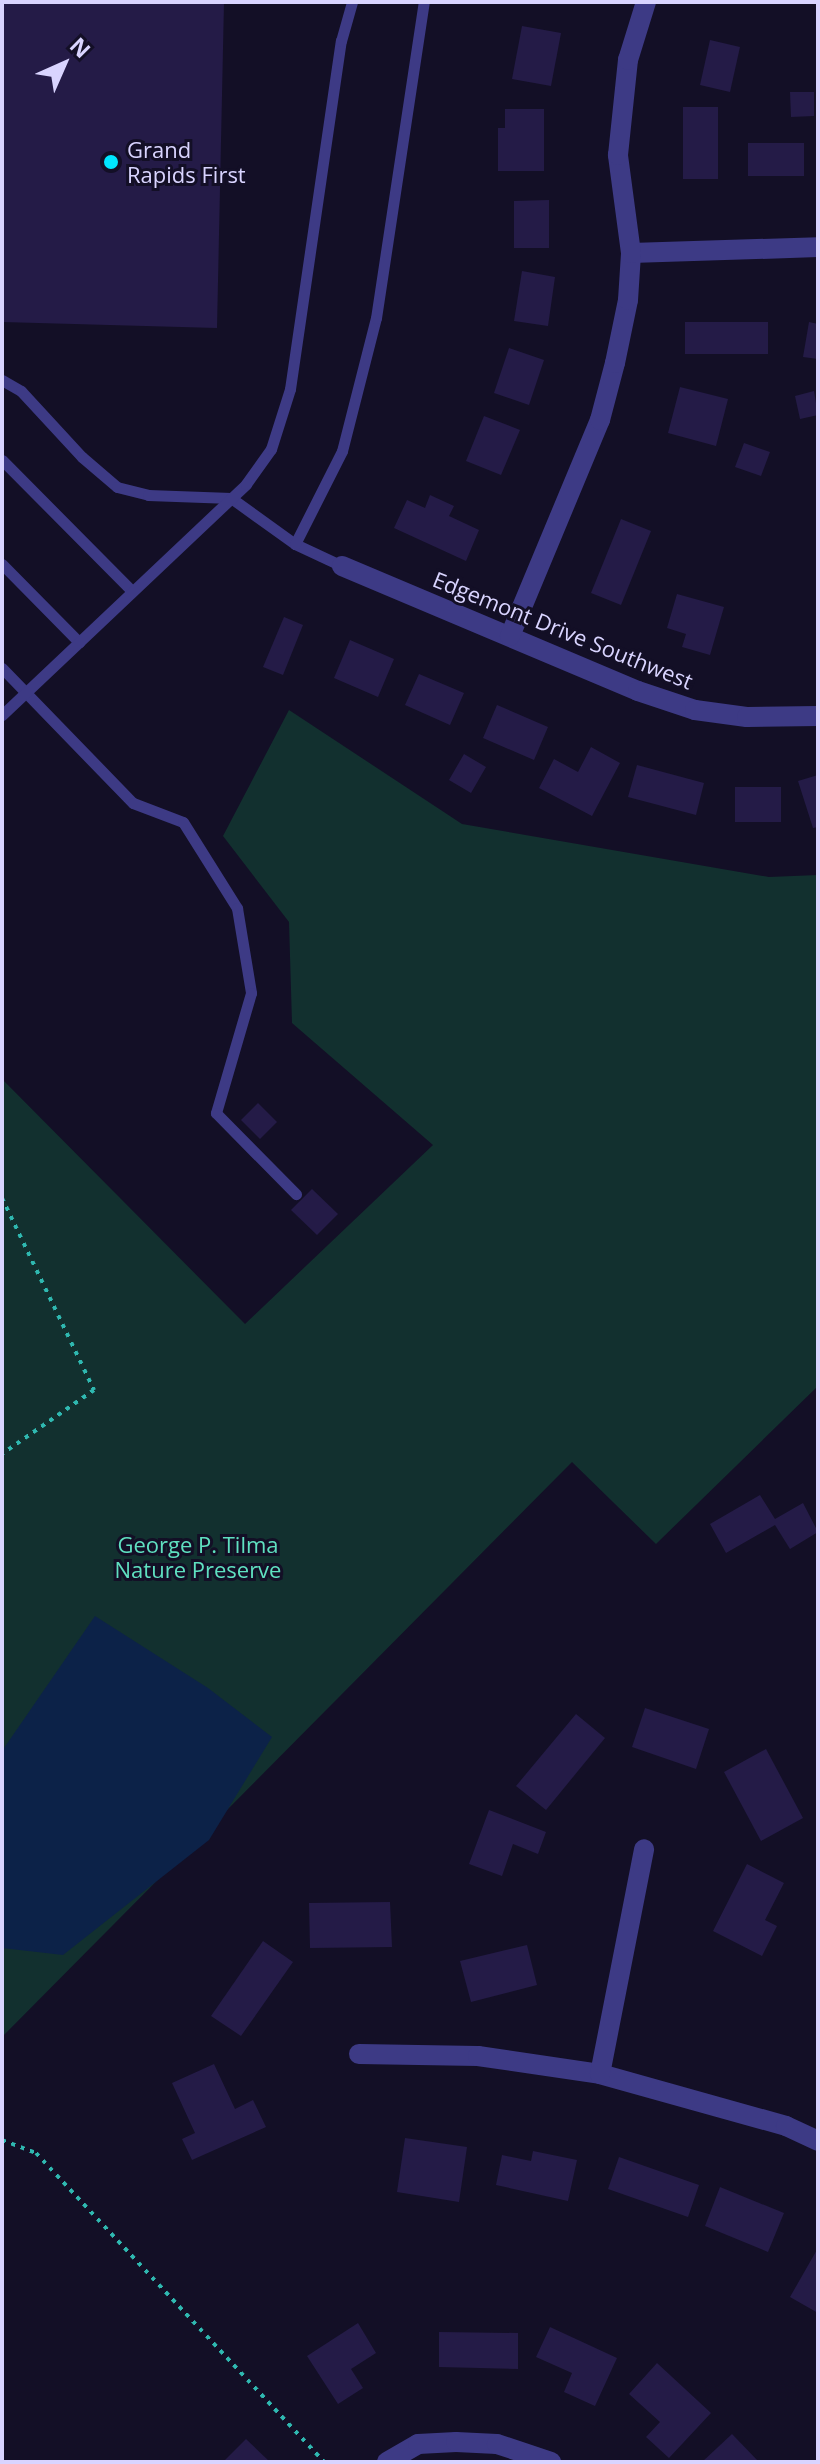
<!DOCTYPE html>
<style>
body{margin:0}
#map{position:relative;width:820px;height:2464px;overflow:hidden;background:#130f26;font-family:"Open Sans",sans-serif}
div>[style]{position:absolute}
.green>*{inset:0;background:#12302f}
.water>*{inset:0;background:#0c2248}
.building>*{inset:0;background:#241b47}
.path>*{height:4px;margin-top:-2px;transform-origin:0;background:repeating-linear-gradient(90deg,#2fb8b0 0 4px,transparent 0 10px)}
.lane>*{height:11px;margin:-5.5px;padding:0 5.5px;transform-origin:5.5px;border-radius:5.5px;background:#3d3a85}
.street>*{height:20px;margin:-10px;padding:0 10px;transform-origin:10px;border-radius:10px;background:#3d3a85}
.dots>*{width:22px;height:22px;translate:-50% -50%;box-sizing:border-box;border:4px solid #130f26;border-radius:50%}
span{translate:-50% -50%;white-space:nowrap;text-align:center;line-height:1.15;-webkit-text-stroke:6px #130f26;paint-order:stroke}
.poi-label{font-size:22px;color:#d9d4ff}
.left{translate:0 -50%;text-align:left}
.street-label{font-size:22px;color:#d9d4ff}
.park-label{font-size:22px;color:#5fe0c0}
.frame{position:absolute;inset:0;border:4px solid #d9d4ff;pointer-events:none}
.north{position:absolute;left:24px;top:24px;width:80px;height:80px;-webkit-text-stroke:6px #130f26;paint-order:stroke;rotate:45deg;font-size:22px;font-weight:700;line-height:32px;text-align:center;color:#d9d4ff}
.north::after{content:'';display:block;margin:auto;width:28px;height:36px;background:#d9d4ff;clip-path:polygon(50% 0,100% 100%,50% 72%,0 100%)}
</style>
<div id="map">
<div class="green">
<div style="clip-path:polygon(289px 710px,462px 824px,769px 877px,818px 875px,818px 1386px,656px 1544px,572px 1462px,2px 2037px,2px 1079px,245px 1324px,433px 1145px,292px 1023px,289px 922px,223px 836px)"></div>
</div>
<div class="water">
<div style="clip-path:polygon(95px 1616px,208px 1688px,272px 1737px,209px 1840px,63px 1955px,2px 1948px,2px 1751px)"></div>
</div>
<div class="building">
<div style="clip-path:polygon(2px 2px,224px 2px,217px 328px,2px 322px)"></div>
<div style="clip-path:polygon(522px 26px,561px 33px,551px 86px,512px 79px)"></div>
<div style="clip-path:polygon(710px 40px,740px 47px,730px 92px,700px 85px)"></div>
<div style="clip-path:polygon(790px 92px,814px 92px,814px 116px,791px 117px)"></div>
<div style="clip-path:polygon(683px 107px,718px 107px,718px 179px,683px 179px)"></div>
<div style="clip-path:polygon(505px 109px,544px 109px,544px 171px,498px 171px,498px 128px,505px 128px)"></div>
<div style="clip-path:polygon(748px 143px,804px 143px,804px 176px,748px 176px)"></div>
<div style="clip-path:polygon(549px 200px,549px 248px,514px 248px,514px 201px)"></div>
<div style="clip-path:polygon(522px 271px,555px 277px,548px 326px,514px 321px)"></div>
<div style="clip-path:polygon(685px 322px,768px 322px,768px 354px,685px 354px)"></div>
<div style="clip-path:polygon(809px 322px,818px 324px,818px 359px,803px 357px)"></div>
<div style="clip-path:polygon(509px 348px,544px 360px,529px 405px,494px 393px)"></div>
<div style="clip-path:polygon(680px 387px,728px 399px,716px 446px,668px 433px)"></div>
<div style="clip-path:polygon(814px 391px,818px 415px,800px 419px,795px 396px)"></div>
<div style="clip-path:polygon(484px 416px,520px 430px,501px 475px,466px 461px)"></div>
<div style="clip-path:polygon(744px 443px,770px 452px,761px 476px,735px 467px)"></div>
<div style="clip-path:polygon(430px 495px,454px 506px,449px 516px,479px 530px,466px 561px,394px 528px,407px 500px,425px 508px)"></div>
<div style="clip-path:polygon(621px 519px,651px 531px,621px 605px,591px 593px)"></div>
<div style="clip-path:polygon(677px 594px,724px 607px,710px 655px,682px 647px,686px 634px,667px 628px)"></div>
<div style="clip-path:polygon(284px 617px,303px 625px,283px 675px,263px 667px)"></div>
<div style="clip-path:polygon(350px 640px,394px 659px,378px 697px,334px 678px)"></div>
<div style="clip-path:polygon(419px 674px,464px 693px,450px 725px,405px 705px)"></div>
<div style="clip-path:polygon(497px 705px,548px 727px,534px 760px,483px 738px)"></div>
<div style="clip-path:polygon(591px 747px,620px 763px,592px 816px,539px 788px,554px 759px,578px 772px)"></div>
<div style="clip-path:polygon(464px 754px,486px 767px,471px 793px,449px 780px)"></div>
<div style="clip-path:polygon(637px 765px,704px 783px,696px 815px,628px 797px)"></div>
<div style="clip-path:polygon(818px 775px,818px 827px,813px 828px,798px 781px)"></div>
<div style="clip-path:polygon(735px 787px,781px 787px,781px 822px,735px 822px)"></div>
<div style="clip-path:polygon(258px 1103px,277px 1122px,260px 1139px,241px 1120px)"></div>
<div style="clip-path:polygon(312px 1189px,338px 1214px,317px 1235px,291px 1210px)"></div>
<div style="clip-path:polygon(760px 1495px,775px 1519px,803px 1503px,818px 1532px,790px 1549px,775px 1525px,726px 1553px,710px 1524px)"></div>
<div style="clip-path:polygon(645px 1708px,709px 1729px,696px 1769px,632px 1747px)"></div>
<div style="clip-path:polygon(576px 1714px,605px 1738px,546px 1810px,516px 1786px)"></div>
<div style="clip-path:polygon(766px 1749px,803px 1818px,761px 1841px,724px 1772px)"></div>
<div style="clip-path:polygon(489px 1810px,546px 1832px,538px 1854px,513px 1844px,502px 1876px,469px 1864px)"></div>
<div style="clip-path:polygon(747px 1864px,784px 1883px,765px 1920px,777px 1926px,762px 1956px,713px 1931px)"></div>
<div style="clip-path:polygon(390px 1902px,392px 1947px,310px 1948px,309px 1903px)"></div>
<div style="clip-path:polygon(263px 1941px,293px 1962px,241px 2036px,211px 2016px)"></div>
<div style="clip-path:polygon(527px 1945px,537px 1985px,471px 2002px,460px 1961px)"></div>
<div style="clip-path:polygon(214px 2064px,235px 2109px,253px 2100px,266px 2127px,192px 2160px,182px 2139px,195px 2133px,172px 2083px)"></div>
<div style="clip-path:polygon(405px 2138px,467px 2147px,459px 2202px,397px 2192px)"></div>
<div style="clip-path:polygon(533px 2151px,577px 2160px,568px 2201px,496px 2185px,502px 2155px,531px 2161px)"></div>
<div style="clip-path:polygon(619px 2157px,699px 2185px,688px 2217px,608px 2189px)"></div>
<div style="clip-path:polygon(720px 2187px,784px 2213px,768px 2252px,705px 2226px)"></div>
<div style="clip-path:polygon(818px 2248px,818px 2313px,790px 2297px)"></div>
<div style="clip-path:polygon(358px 2323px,376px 2353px,351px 2369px,363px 2388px,338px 2404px,307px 2356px)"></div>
<div style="clip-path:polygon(550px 2327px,617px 2358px,595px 2406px,564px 2392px,572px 2373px,536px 2357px)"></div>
<div style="clip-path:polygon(439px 2332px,518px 2333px,518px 2369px,439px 2367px)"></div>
<div style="clip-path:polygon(657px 2363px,711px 2413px,669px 2458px,646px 2437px,660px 2422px,629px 2394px)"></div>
<div style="clip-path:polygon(732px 2434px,759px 2462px,702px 2462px)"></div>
<div style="clip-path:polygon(246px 2439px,270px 2462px,223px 2462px)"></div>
</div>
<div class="path">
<div style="left:2px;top:1198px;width:213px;rotate:64.4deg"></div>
<div style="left:94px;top:1390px;width:112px;rotate:145.2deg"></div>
<div style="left:2px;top:2140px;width:36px;rotate:21deg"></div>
<div style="left:36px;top:2153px;width:422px;rotate:47deg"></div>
</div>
<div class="lane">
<div style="left:2px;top:380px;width:22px;rotate:30deg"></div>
<div style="left:21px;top:391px;width:90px;rotate:47.3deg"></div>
<div style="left:82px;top:457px;width:46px;rotate:40.6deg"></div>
<div style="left:117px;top:487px;width:32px;rotate:14deg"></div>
<div style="left:148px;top:495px;width:83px;rotate:2.1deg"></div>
<div style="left:231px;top:498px;width:79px;rotate:35.7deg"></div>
<div style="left:295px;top:544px;width:52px;rotate:25.1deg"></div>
<div style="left:2px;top:460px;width:185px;rotate:45.2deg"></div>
<div style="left:295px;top:544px;width:104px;rotate:-63.2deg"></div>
<div style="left:342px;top:451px;width:137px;rotate:-75.7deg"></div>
<div style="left:376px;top:318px;width:320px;rotate:-81.4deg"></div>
<div style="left:2px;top:564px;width:110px;rotate:45.4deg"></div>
<div style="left:2px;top:668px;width:188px;rotate:45.9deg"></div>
<div style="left:133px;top:803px;width:53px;rotate:20.8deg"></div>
<div style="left:183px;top:822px;width:102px;rotate:57.9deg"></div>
<div style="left:237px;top:908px;width:86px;rotate:80.6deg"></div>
<div style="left:251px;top:993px;width:125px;rotate:106.3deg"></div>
<div style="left:216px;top:1113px;width:114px;rotate:45.4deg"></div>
<div style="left:2px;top:715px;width:336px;rotate:-43.4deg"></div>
<div style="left:246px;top:484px;width:43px;rotate:-54.5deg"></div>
<div style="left:271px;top:449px;width:63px;rotate:-72.4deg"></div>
<div style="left:290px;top:389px;width:352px;rotate:-81.7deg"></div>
<div style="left:341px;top:41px;width:41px;rotate:-74.2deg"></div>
</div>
<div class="street">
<div style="left:631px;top:253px;width:187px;rotate:-1.8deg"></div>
<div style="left:342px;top:566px;width:321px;rotate:22.9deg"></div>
<div style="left:638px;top:691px;width:60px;rotate:18.4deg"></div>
<div style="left:695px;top:710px;width:52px;rotate:7.7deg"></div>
<div style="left:747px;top:717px;width:71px;rotate:-0.8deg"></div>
<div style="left:510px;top:636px;width:234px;rotate:-67.4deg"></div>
<div style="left:600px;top:420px;width:59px;rotate:-75.3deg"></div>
<div style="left:615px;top:363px;width:64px;rotate:-78.3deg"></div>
<div style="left:628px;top:300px;width:47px;rotate:-86.3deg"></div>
<div style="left:631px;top:253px;width:99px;rotate:-97.6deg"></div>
<div style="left:618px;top:155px;width:96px;rotate:-84deg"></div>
<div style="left:628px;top:60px;width:61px;rotate:-72.8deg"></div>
<div style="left:359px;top:2054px;width:119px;rotate:1deg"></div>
<div style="left:478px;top:2056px;width:123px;rotate:8.4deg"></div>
<div style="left:600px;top:2074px;width:193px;rotate:15.6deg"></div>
<div style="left:786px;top:2126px;width:35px;rotate:25deg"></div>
<div style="left:600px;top:2074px;width:229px;rotate:-78.9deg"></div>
<div style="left:387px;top:2462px;width:36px;rotate:-30deg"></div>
<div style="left:418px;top:2444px;width:38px;rotate:-3deg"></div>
<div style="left:456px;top:2442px;width:41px;rotate:2.8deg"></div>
<div style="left:497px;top:2444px;width:57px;rotate:18.4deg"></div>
</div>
<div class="dots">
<div style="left:111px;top:162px;background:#00e5ff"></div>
</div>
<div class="poi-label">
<span class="left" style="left:127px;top:162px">Grand<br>Rapids First</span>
</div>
<div class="street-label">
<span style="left:563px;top:630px;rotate:22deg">Edgemont Drive Southwest</span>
</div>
<div class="park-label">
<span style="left:198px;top:1557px">George P. Tilma<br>Nature Preserve</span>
</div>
<div class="frame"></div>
<div class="north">N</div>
</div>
